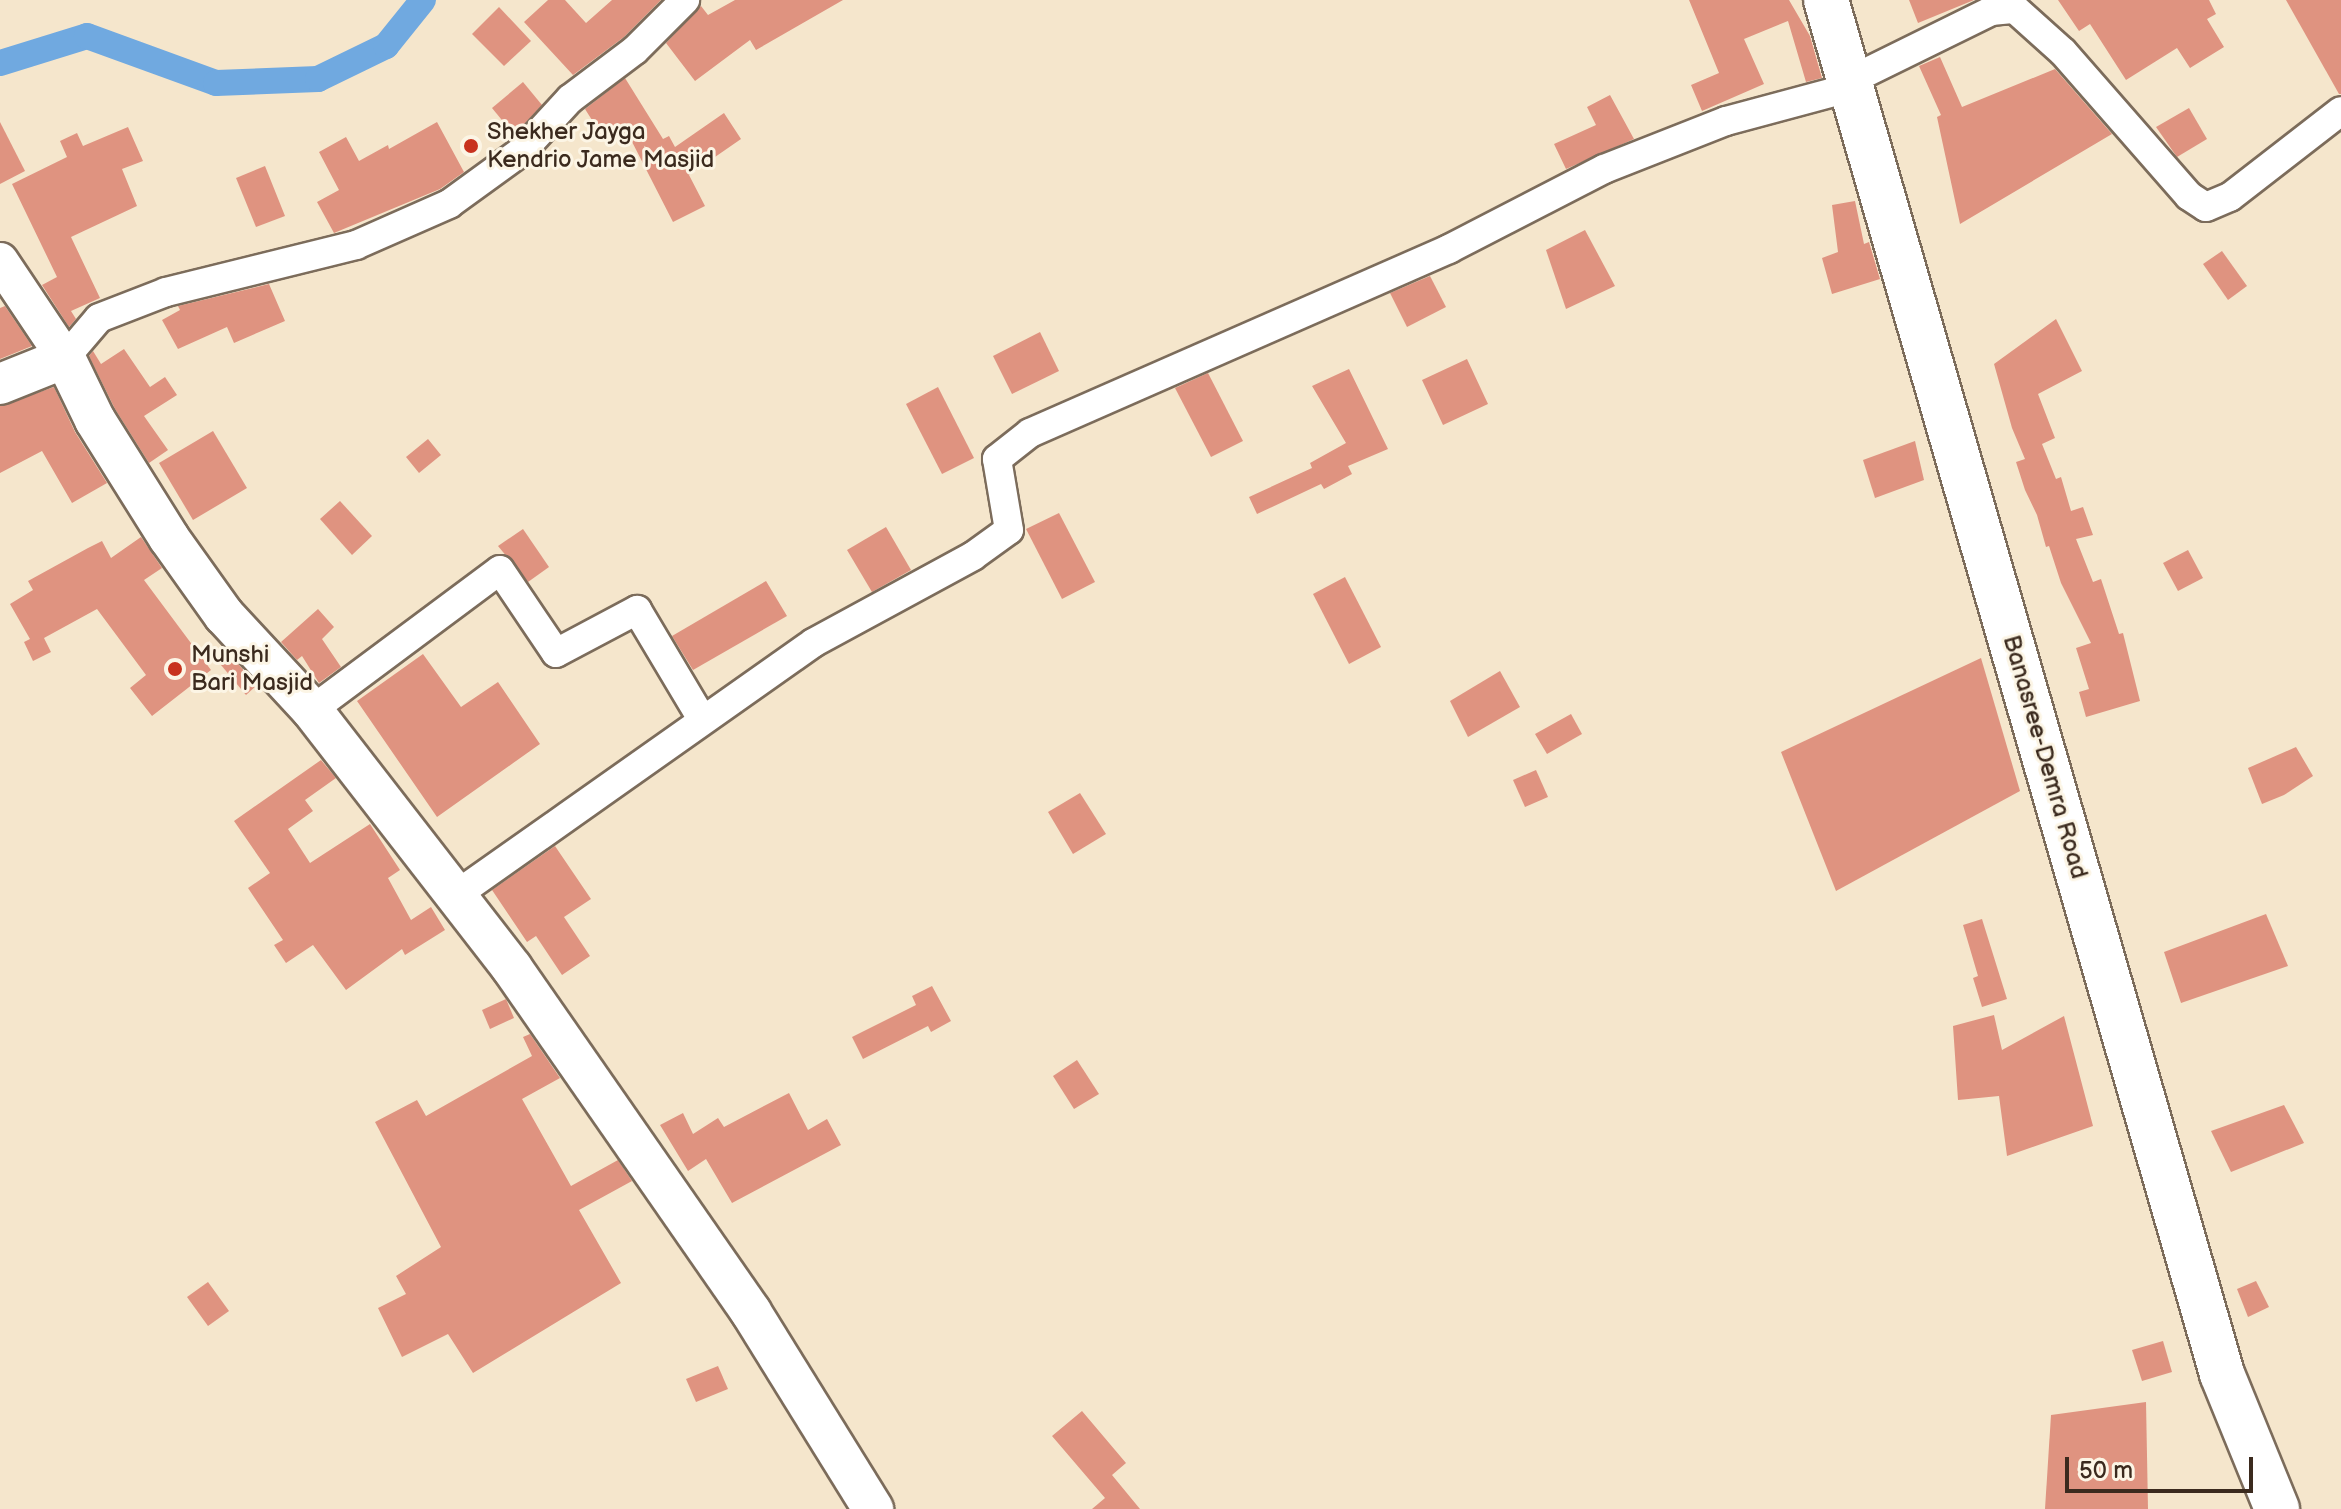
<!DOCTYPE html>
<style>
body{margin:0}
#map{position:relative;width:2341px;height:1509px;overflow:hidden;background:#f5e6cc;font-family:"Balsamiq Sans",sans-serif}
div>[style]{position:absolute}
.canal>*{height:26px;margin:-13px;padding:0 13px;transform-origin:13px;border-radius:13px;background:#70a9e0}
.building>*{inset:0;background:#df9380}
.roads{filter:drop-shadow(2px 0 #7c6c5b) drop-shadow(-2px 0 #7c6c5b) drop-shadow(0 2px #7c6c5b) drop-shadow(0 -2px #7c6c5b)}
.minor>*{height:28px;margin:-14px;padding:0 14px;transform-origin:14px;border-radius:14px;background:#fff}
.tertiary>*{height:36px;margin:-18px;padding:0 18px;transform-origin:18px;border-radius:18px;background:#fff}
.secondary>*{height:40px;margin:-20px;padding:0 20px;transform-origin:20px;border-radius:20px;background:#fff}
.primary>*{height:44px;margin:-22px;padding:0 22px;transform-origin:22px;border-radius:22px;background:#fff}
.dots>*{width:22px;height:22px;translate:-50% -50%;box-sizing:border-box;border:4px solid #fcf5e5;border-radius:50%}
span{translate:-50% -50%;white-space:nowrap;text-align:center;line-height:1.15;-webkit-text-stroke:6px #fcf5e5;paint-order:stroke}
.poi-label{font-size:24px;color:#3b2a1e}
.left{translate:0 -50%;text-align:left}
.street-label{font-size:24px;color:#3b2a1e}
.scale{position:absolute;left:2065px;top:1457px;width:188px;height:36px;box-sizing:border-box;border:4px solid #3b2a1e;border-top:0;padding-left:10px;font-size:24px;line-height:28px;white-space:nowrap;color:#3b2a1e;-webkit-text-stroke:6px #fcf5e5;paint-order:stroke}
</style>
<div id="map">
<div class="canal">
<div style="left:0;top:63px;width:91px;rotate:-17.2deg"></div>
<div style="left:87px;top:36px;width:137px;rotate:20deg"></div>
<div style="left:216px;top:83px;width:102px;rotate:-2.2deg"></div>
<div style="left:318px;top:79px;width:76px;rotate:-25.9deg"></div>
<div style="left:386px;top:46px;width:59px;rotate:-51.2deg"></div>
</div>
<div class="building">
<div style="clip-path:polygon(548px 0,565px 0,586px 23px,612px 0,661px 0,624px 37px,573px 75px,524px 22px)"></div>
<div style="clip-path:polygon(735px 0,843px 0,756px 50px,750px 40px,695px 81px,666px 43px,701px 6px,708px 15px)"></div>
<div style="clip-path:polygon(1689px 0,1789px 0,1810px 36px,1822px 78px,1806px 82px,1788px 21px,1744px 39px,1764px 84px,1702px 111px,1691px 85px,1719px 73px)"></div>
<div style="clip-path:polygon(1909px 0,1974px 0,1918px 23px)"></div>
<div style="clip-path:polygon(2058px 0,2209px 0,2216px 14px,2207px 19px,2224px 47px,2190px 68px,2177px 48px,2126px 80px,2090px 24px,2079px 31px)"></div>
<div style="clip-path:polygon(2286px 0,2341px 0,2341px 94px,2339px 94px)"></div>
<div style="clip-path:polygon(499px 7px,531px 41px,504px 66px,472px 34px)"></div>
<div style="clip-path:polygon(1940px 57px,1962px 107px,2055px 69px,2112px 134px,1960px 224px,1937px 117px,1941px 115px,1919px 66px)"></div>
<div style="clip-path:polygon(625px 78px,663px 139px,669px 136px,675px 147px,724px 113px,741px 139px,689px 175px,705px 206px,673px 222px,627px 132px,607px 144px,585px 109px)"></div>
<div style="clip-path:polygon(523px 82px,542px 105px,514px 135px,492px 108px)"></div>
<div style="clip-path:polygon(1610px 95px,1634px 139px,1566px 169px,1554px 144px,1596px 125px,1587px 107px)"></div>
<div style="clip-path:polygon(2189px 108px,2207px 139px,2177px 157px,2156px 127px)"></div>
<div style="clip-path:polygon(0 122px,25px 171px,0 184px)"></div>
<div style="clip-path:polygon(437px 122px,464px 172px,440px 189px,334px 233px,317px 202px,339px 190px,319px 152px,346px 137px,359px 161px,388px 145px,389px 149px)"></div>
<div style="clip-path:polygon(128px 127px,143px 161px,122px 169px,137px 206px,71px 237px,100px 298px,71px 311px,76px 319px,69px 327px,42px 285px,57px 277px,12px 184px,67px 157px,60px 141px,77px 133px,83px 146px)"></div>
<div style="clip-path:polygon(265px 166px,285px 216px,256px 227px,236px 178px)"></div>
<div style="clip-path:polygon(1855px 201px,1864px 244px,1869px 242px,1880px 279px,1832px 294px,1822px 258px,1838px 252px,1832px 205px)"></div>
<div style="clip-path:polygon(1585px 230px,1615px 286px,1566px 309px,1546px 250px)"></div>
<div style="clip-path:polygon(2222px 251px,2247px 286px,2228px 300px,2203px 264px)"></div>
<div style="clip-path:polygon(1430px 276px,1446px 307px,1407px 327px,1390px 293px)"></div>
<div style="clip-path:polygon(269px 284px,285px 321px,234px 343px,227px 327px,178px 349px,162px 320px,180px 310px,178px 306px)"></div>
<div style="clip-path:polygon(5px 306px,32px 346px,0 359px,0 308px)"></div>
<div style="clip-path:polygon(2056px 319px,2082px 371px,2038px 394px,2055px 438px,2042px 444px,2056px 479px,2061px 477px,2071px 511px,2083px 507px,2093px 535px,2076px 539px,2093px 582px,2101px 579px,2119px 634px,2123px 633px,2140px 701px,2086px 717px,2079px 692px,2089px 689px,2076px 648px,2091px 643px,2061px 583px,2049px 546px,2046px 547px,2037px 515px,2025px 490px,2016px 462px,2025px 459px,2012px 428px,1994px 364px)"></div>
<div style="clip-path:polygon(1040px 332px,1059px 371px,1012px 394px,993px 356px)"></div>
<div style="clip-path:polygon(124px 349px,150px 387px,165px 377px,177px 395px,144px 416px,168px 450px,149px 463px,115px 409px,89px 356px,93px 351px,101px 364px)"></div>
<div style="clip-path:polygon(1467px 359px,1488px 404px,1443px 425px,1422px 380px)"></div>
<div style="clip-path:polygon(1349px 369px,1388px 449px,1348px 466px,1352px 474px,1324px 489px,1321px 484px,1257px 514px,1249px 497px,1312px 468px,1310px 463px,1346px 443px,1312px 386px)"></div>
<div style="clip-path:polygon(1208px 373px,1243px 441px,1211px 457px,1175px 388px)"></div>
<div style="clip-path:polygon(54px 387px,75px 432px,107px 483px,72px 503px,42px 451px,0 473px,0 406px)"></div>
<div style="clip-path:polygon(938px 387px,974px 458px,942px 474px,906px 404px)"></div>
<div style="clip-path:polygon(213px 431px,247px 488px,193px 520px,159px 463px)"></div>
<div style="clip-path:polygon(428px 439px,441px 455px,419px 473px,406px 457px)"></div>
<div style="clip-path:polygon(1915px 441px,1924px 480px,1875px 498px,1863px 460px)"></div>
<div style="clip-path:polygon(340px 501px,372px 536px,352px 555px,320px 519px)"></div>
<div style="clip-path:polygon(1059px 513px,1095px 582px,1062px 599px,1026px 529px)"></div>
<div style="clip-path:polygon(886px 527px,911px 570px,872px 592px,847px 550px)"></div>
<div style="clip-path:polygon(523px 529px,549px 567px,528px 582px,498px 546px)"></div>
<div style="clip-path:polygon(141px 537px,162px 568px,144px 580px,211px 670px,152px 716px,130px 688px,146px 675px,97px 609px,44px 638px,51px 652px,33px 661px,24px 642px,30px 639px,10px 604px,33px 590px,28px 581px,88px 548px,102px 541px,111px 558px)"></div>
<div style="clip-path:polygon(2188px 550px,2203px 578px,2178px 591px,2163px 563px)"></div>
<div style="clip-path:polygon(1345px 577px,1381px 647px,1349px 664px,1313px 594px)"></div>
<div style="clip-path:polygon(766px 581px,787px 616px,693px 670px,672px 636px)"></div>
<div style="clip-path:polygon(318px 609px,334px 627px,322px 639px,341px 667px,319px 683px,302px 656px,297px 660px,281px 642px)"></div>
<div style="clip-path:polygon(423px 654px,461px 707px,498px 682px,540px 744px,437px 817px,357px 701px)"></div>
<div style="clip-path:polygon(231px 656px,257px 685px,246px 695px,221px 665px)"></div>
<div style="clip-path:polygon(1981px 658px,2020px 791px,1836px 891px,1781px 752px)"></div>
<div style="clip-path:polygon(1500px 671px,1520px 707px,1468px 737px,1450px 701px)"></div>
<div style="clip-path:polygon(1571px 714px,1582px 734px,1547px 754px,1535px 734px)"></div>
<div style="clip-path:polygon(2296px 747px,2313px 776px,2284px 795px,2262px 804px,2248px 768px)"></div>
<div style="clip-path:polygon(321px 760px,336px 778px,305px 800px,313px 811px,288px 829px,310px 863px,370px 824px,400px 870px,388px 878px,411px 920px,431px 907px,445px 930px,405px 955px,402px 949px,346px 990px,313px 945px,286px 963px,274px 945px,283px 940px,248px 888px,270px 873px,234px 821px)"></div>
<div style="clip-path:polygon(1536px 770px,1548px 797px,1525px 807px,1513px 780px)"></div>
<div style="clip-path:polygon(1080px 793px,1106px 834px,1073px 854px,1048px 812px)"></div>
<div style="clip-path:polygon(555px 846px,591px 899px,564px 917px,590px 956px,562px 975px,536px 936px,527px 942px,492px 890px)"></div>
<div style="clip-path:polygon(2266px 914px,2288px 966px,2181px 1003px,2164px 952px)"></div>
<div style="clip-path:polygon(1982px 919px,2007px 999px,1982px 1007px,1973px 978px,1978px 976px,1963px 925px)"></div>
<div style="clip-path:polygon(932px 986px,951px 1021px,931px 1032px,928px 1026px,863px 1059px,852px 1037px,916px 1005px,912px 996px)"></div>
<div style="clip-path:polygon(506px 999px,514px 1018px,490px 1029px,482px 1010px)"></div>
<div style="clip-path:polygon(1994px 1015px,2002px 1050px,2064px 1016px,2093px 1126px,2007px 1156px,1999px 1096px,1958px 1100px,1953px 1026px)"></div>
<div style="clip-path:polygon(530px 1034px,560px 1078px,522px 1099px,571px 1186px,618px 1160px,632px 1181px,579px 1210px,621px 1283px,473px 1373px,448px 1334px,402px 1357px,378px 1308px,406px 1294px,396px 1276px,441px 1247px,375px 1122px,417px 1100px,426px 1116px,532px 1056px,523px 1037px)"></div>
<div style="clip-path:polygon(1077px 1060px,1099px 1094px,1074px 1109px,1053px 1076px)"></div>
<div style="clip-path:polygon(789px 1093px,808px 1130px,827px 1119px,841px 1145px,732px 1203px,706px 1159px,688px 1171px,660px 1125px,683px 1113px,693px 1134px,718px 1118px,724px 1127px)"></div>
<div style="clip-path:polygon(2284px 1105px,2304px 1143px,2231px 1172px,2211px 1131px)"></div>
<div style="clip-path:polygon(2256px 1281px,2269px 1307px,2248px 1317px,2237px 1289px)"></div>
<div style="clip-path:polygon(208px 1282px,229px 1311px,208px 1326px,187px 1297px)"></div>
<div style="clip-path:polygon(2163px 1341px,2172px 1372px,2142px 1381px,2132px 1350px)"></div>
<div style="clip-path:polygon(718px 1366px,728px 1389px,696px 1402px,686px 1379px)"></div>
<div style="clip-path:polygon(2146px 1402px,2148px 1509px,2045px 1509px,2051px 1415px)"></div>
<div style="clip-path:polygon(1082px 1411px,1126px 1463px,1112px 1475px,1140px 1509px,1092px 1509px,1105px 1498px,1052px 1436px)"></div>
</div>
<div class="roads">
<div class="minor">
<div style="left:1851px;top:80px;width:156px;rotate:-26.2deg"></div>
<div style="left:1991px;top:11px;width:24px;rotate:-5deg"></div>
<div style="left:2015px;top:9px;width:64px;rotate:41.9deg"></div>
<div style="left:2063px;top:52px;width:191px;rotate:48.8deg"></div>
<div style="left:2189px;top:196px;width:20px;rotate:33deg"></div>
<div style="left:2206px;top:207px;width:26px;rotate:-23deg"></div>
<div style="left:2230px;top:197px;width:140px;rotate:-37.8deg"></div>
<div style="left:65px;top:358px;width:52px;rotate:-49.6deg"></div>
<div style="left:99px;top:318px;width:72px;rotate:-21.2deg"></div>
<div style="left:166px;top:292px;width:196px;rotate:-13.9deg"></div>
<div style="left:356px;top:245px;width:102px;rotate:-23.8deg"></div>
<div style="left:449px;top:204px;width:90px;rotate:-36deg"></div>
<div style="left:522px;top:151px;width:71px;rotate:-47.3deg"></div>
<div style="left:570px;top:99px;width:81px;rotate:-37deg"></div>
<div style="left:635px;top:50px;width:71px;rotate:-45deg"></div>
<div style="left:312px;top:710px;width:234px;rotate:-36.7deg"></div>
<div style="left:500px;top:570px;width:100px;rotate:56deg"></div>
<div style="left:556px;top:653px;width:92px;rotate:-28deg"></div>
<div style="left:637px;top:610px;width:127px;rotate:59.2deg"></div>
<div style="left:456px;top:895px;width:437px;rotate:-35.2deg"></div>
<div style="left:813px;top:643px;width:182px;rotate:-28.5deg"></div>
<div style="left:973px;top:556px;width:44px;rotate:-35.8deg"></div>
<div style="left:1009px;top:530px;width:72px;rotate:-99.6deg"></div>
<div style="left:997px;top:459px;width:42px;rotate:-38.2deg"></div>
<div style="left:1030px;top:433px;width:458px;rotate:-23.7deg"></div>
<div style="left:1449px;top:249px;width:174px;rotate:-27.3deg"></div>
<div style="left:1604px;top:169px;width:131px;rotate:-21.5deg"></div>
<div style="left:1726px;top:121px;width:131px;rotate:-15deg"></div>
</div>
<div class="tertiary">
<div style="left:0;top:261px;width:117px;rotate:56.2deg"></div>
</div>
<div class="secondary">
<div style="left:0;top:384px;width:70px;rotate:-21.8deg"></div>
<div style="left:65px;top:358px;width:69px;rotate:64.2deg"></div>
<div style="left:95px;top:420px;width:139px;rotate:57.9deg"></div>
<div style="left:169px;top:538px;width:95px;rotate:54.5deg"></div>
<div style="left:224px;top:615px;width:129px;rotate:47.2deg"></div>
<div style="left:312px;top:710px;width:326px;rotate:52.2deg"></div>
<div style="left:512px;top:968px;width:419px;rotate:55.2deg"></div>
<div style="left:751px;top:1312px;width:232px;rotate:58.2deg"></div>
</div>
<div class="primary">
<div style="left:1826px;top:0;width:1430px;rotate:73.92deg"></div>
<div style="left:2222px;top:1374px;width:146px;rotate:67.8deg"></div>
</div>
</div>
<div class="dots">
<div style="left:471px;top:146px;background:#c8321e"></div>
<div style="left:175px;top:669px;background:#c8321e"></div>
</div>
<div class="poi-label">
<span class="left" style="left:487px;top:146px">Shekher Jayga<br>Kendrio Jame Masjid</span>
<span class="left" style="left:191px;top:669px">Munshi<br>Bari Masjid</span>
</div>
<div class="street-label">
<span style="left:2045px;top:757px;rotate:74deg">Banasree-Demra Road</span>
</div>
<div class="scale">50 m</div>
</div>
